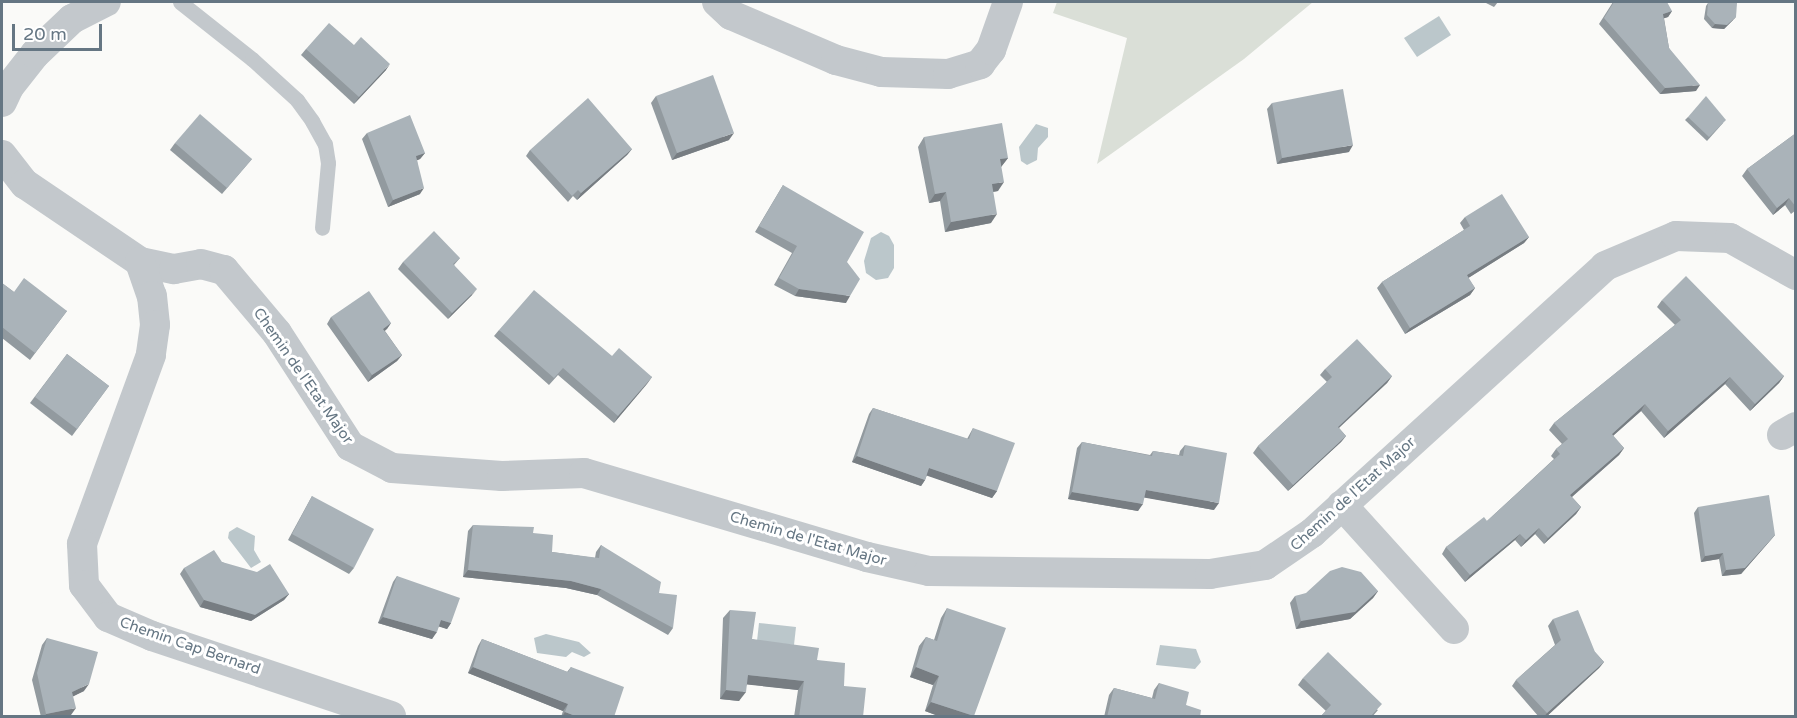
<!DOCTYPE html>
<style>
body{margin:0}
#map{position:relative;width:1797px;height:718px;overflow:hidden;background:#fafaf8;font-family:"Varela Round",sans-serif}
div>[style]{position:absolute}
.green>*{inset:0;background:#dadfd7}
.water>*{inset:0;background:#bbc7cb}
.lane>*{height:15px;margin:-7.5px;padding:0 7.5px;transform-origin:7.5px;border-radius:7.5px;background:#c3c8cc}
.street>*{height:30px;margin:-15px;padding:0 15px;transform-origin:15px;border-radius:15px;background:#c3c8cc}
.wall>*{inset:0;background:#929a9f}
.shaded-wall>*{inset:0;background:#777d82}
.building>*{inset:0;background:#aab3b9}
span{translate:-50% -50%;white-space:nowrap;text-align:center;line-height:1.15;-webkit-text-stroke:6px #fff;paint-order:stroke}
.street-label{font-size:15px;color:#657683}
.frame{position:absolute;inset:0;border:3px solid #657683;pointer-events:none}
.scale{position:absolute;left:12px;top:24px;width:90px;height:27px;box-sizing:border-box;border:3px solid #657683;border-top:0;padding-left:8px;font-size:18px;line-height:21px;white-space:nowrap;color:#657683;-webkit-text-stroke:4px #fff;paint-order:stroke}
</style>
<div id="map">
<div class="green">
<div style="clip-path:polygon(1057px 2px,1313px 2px,1244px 59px,1097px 164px,1127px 38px,1053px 13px)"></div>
</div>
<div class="water">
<div style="clip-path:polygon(1439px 16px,1451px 35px,1417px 57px,1404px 38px)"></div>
<div style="clip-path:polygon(1036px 124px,1048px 128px,1048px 137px,1038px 148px,1037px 160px,1027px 165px,1021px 161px,1019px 147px)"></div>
<div style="clip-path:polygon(881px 232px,889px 236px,894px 245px,894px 268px,888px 278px,876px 280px,866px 273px,864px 261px,871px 238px)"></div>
<div style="clip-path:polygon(237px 527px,255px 536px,254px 550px,261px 562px,251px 568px,228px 538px,229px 532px)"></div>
<div style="clip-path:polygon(759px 623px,796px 627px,794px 645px,757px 641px)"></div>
<div style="clip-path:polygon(546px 634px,579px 642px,591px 653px,584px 657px,572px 652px,566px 657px,537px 653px,534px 638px)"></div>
<div style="clip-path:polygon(1160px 645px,1196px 649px,1201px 662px,1195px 669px,1156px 665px)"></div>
</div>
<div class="lane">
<div style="left:180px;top:2px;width:92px;rotate:38.4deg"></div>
<div style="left:252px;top:59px;width:61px;rotate:42.3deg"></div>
<div style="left:297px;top:100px;width:26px;rotate:54deg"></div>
<div style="left:312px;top:121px;width:26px;rotate:61deg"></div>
<div style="left:325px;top:144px;width:19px;rotate:81deg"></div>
<div style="left:328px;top:163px;width:65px;rotate:95.3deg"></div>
</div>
<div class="street">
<div style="left:717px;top:2px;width:19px;rotate:43deg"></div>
<div style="left:731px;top:15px;width:114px;rotate:23.2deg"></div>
<div style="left:836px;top:60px;width:47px;rotate:14.9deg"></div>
<div style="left:881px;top:72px;width:67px;rotate:1.7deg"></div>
<div style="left:948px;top:74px;width:34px;rotate:-17deg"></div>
<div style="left:980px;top:64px;width:18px;rotate:-52deg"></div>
<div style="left:991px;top:50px;width:51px;rotate:-70.5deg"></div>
<div style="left:2px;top:102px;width:17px;rotate:-65deg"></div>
<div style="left:9px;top:87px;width:42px;rotate:-51.8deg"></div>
<div style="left:35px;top:54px;width:51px;rotate:-43.4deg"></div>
<div style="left:72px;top:19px;width:38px;rotate:-27deg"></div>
<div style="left:2px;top:155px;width:37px;rotate:52deg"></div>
<div style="left:25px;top:184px;width:139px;rotate:34.1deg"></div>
<div style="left:140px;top:262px;width:35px;rotate:12deg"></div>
<div style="left:174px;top:269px;width:27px;rotate:-10deg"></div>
<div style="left:201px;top:264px;width:24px;rotate:15deg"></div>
<div style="left:224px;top:270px;width:82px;rotate:49.9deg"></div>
<div style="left:277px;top:333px;width:135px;rotate:57.1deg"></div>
<div style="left:350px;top:446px;width:47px;rotate:27.6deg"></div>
<div style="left:392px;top:468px;width:110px;rotate:4.2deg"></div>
<div style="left:502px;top:476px;width:82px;rotate:-2.1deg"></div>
<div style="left:584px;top:473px;width:295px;rotate:16.5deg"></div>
<div style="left:867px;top:557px;width:64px;rotate:12.7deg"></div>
<div style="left:929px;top:571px;width:281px;rotate:0.6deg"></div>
<div style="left:1210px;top:574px;width:56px;rotate:-9.3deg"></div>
<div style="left:1265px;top:565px;width:57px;rotate:-34.2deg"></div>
<div style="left:1312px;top:533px;width:396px;rotate:-42.3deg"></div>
<div style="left:1605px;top:266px;width:77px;rotate:-22.9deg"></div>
<div style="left:1676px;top:236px;width:54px;rotate:2.1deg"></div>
<div style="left:1730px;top:238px;width:76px;rotate:29.3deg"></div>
<div style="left:140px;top:262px;width:36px;rotate:71deg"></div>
<div style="left:152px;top:296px;width:29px;rotate:84deg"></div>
<div style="left:155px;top:325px;width:30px;rotate:98deg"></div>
<div style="left:151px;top:355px;width:201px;rotate:110.1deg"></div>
<div style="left:82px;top:544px;width:41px;rotate:87.2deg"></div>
<div style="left:84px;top:585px;width:40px;rotate:53deg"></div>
<div style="left:108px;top:617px;width:48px;rotate:23.4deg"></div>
<div style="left:152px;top:636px;width:252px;rotate:18.5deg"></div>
<div style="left:1782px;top:435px;width:16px;rotate:-30deg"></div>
<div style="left:1342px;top:505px;width:167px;rotate:47.9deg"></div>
</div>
<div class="wall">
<div style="clip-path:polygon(1484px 2px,1498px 2px,1494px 7px)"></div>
<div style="clip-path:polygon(1613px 2px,1672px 11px,1668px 17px,1664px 18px,1669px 48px,1696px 91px,1660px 94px,1599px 24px)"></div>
<div style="clip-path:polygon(1708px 3px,1733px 20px,1724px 29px,1712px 28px,1704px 19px,1706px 6px)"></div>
<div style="clip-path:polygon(354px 45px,386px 70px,354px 104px,301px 55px,306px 49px)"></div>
<div style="clip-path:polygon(656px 96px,729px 140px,672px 160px,651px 103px)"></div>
<div style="clip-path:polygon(1272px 103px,1349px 152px,1277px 164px,1267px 109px)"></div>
<div style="clip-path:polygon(1688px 117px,1723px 123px,1707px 141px,1685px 120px)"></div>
<div style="clip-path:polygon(367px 133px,425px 153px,420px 159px,417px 160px,420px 194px,388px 207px,362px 139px)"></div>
<div style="clip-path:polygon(1796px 133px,1796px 210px,1791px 214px,1785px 205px,1773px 215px,1742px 176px,1747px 169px)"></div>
<div style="clip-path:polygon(924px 137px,1008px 158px,1001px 167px,998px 191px,993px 192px,991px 223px,945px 232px,940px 201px,929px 203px,918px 147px)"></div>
<div style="clip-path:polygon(175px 143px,252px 159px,222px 194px,170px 150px)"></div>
<div style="clip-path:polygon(632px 149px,627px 155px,577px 200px,573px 196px,568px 202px,526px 156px,530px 150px)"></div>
<div style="clip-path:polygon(783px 185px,847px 262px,846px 303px,795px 296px,774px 285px,792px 253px,755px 232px)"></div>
<div style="clip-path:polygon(1465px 217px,1529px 237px,1524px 243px,1468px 278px,1475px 288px,1470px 295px,1405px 334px,1377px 288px,1382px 282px,1464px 230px,1460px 223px)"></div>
<div style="clip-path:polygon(460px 258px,454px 265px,472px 295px,448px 319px,398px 269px,403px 262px)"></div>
<div style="clip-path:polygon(2px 283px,14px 292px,67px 311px,30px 360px,2px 338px)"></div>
<div style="clip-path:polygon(1662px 300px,1784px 376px,1779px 383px,1750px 411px,1725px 384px,1664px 438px,1641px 411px,1613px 436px,1624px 448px,1619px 455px,1572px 497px,1581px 507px,1576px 514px,1544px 544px,1535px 534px,1521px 547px,1515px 540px,1465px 582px,1442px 554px,1446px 547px,1487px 521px,1554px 459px,1551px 456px,1556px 449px,1562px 444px,1549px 430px,1554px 423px,1675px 325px,1657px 307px)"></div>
<div style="clip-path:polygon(331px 317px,391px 323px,385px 331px,402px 355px,397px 361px,368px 382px,327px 324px)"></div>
<div style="clip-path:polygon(499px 330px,612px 356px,652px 377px,614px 423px,558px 375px,549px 385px,494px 336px)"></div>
<div style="clip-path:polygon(67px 354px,109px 386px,72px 436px,30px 403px)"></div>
<div style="clip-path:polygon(1325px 369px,1392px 376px,1387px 383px,1339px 428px,1346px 436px,1341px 442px,1288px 491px,1253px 453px,1258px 446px,1327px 382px,1320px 375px)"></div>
<div style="clip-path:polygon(873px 408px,967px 439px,973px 428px,997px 491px,992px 498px,927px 475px,925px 480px,921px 486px,852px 462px,869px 414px)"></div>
<div style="clip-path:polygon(1082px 442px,1150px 455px,1153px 451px,1179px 455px,1180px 451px,1185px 445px,1214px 510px,1144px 497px,1138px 511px,1068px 499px,1077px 448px)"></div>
<div style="clip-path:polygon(312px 496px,354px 568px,349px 574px,288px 540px)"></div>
<div style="clip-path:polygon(1698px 507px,1775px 535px,1741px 574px,1722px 576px,1719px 559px,1701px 562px,1694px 513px)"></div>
<div style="clip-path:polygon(473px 525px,533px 533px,552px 552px,595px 558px,596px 552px,601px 545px,659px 593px,673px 628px,668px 635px,597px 595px,566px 588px,463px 577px,468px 531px)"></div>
<div style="clip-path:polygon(222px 562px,289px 594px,284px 600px,251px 621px,200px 607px,180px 574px,184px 568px)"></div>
<div style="clip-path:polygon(397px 576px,451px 623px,447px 629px,439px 626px,432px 639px,378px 623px,393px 582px)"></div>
<div style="clip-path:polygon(1378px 591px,1373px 598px,1350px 619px,1296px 629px,1290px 603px,1295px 596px)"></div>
<div style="clip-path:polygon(947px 608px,973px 717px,941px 717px,925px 711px,933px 685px,910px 677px,919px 646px,926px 637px,934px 640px,941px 618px)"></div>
<div style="clip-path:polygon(730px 610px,752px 639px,817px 660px,844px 686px,863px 717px,794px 717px,798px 690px,747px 684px,739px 701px,720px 699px,723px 618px)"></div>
<div style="clip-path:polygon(1553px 619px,1595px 652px,1604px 662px,1599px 668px,1546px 717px,1539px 717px,1512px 686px,1516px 680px,1555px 645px,1548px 626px)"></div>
<div style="clip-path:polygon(47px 638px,84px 691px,73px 696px,71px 715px,63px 717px,41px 717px,32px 680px,42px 645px)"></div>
<div style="clip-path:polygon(482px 639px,567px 672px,571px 667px,614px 717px,561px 717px,563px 711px,468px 673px,478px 646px)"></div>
<div style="clip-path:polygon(1303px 678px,1378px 710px,1372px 717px,1320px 717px,1326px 711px,1298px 685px)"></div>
<div style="clip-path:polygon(1159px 683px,1200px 717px,1104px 717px,1109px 695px,1114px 688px,1152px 698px,1154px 690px)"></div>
</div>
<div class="shaded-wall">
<div style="clip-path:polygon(1672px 11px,1668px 17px,1659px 20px,1663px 14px)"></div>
<div style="clip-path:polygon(1736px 17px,1724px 29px,1712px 28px,1715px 24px)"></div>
<div style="clip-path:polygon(390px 64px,386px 70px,354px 104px,359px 97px)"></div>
<div style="clip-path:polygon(1700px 85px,1696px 91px,1660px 94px,1665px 88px)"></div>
<div style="clip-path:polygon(734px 133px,729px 140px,672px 160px,677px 153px)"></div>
<div style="clip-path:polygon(1353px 145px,1349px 152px,1277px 164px,1282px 158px)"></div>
<div style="clip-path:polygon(632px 149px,627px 155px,577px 200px,581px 193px)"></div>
<div style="clip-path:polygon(425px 153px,420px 159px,411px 163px,416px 156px)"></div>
<div style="clip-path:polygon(1008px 158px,1001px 167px,1000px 159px)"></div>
<div style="clip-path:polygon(1004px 182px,998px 191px,985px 193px,992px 184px)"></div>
<div style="clip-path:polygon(424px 188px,420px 194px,388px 207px,393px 200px)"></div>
<div style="clip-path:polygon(946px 192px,940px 201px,929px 203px,935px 194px)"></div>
<div style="clip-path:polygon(1789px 198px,1785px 205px,1773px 215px,1777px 208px)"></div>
<div style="clip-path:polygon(997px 214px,991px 223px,945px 232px,951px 222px)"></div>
<div style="clip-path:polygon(1529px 237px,1524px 243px,1462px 282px,1467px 275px)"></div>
<div style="clip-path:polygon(1475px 288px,1470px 295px,1405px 334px,1410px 328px)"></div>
<div style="clip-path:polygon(477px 289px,472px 295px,448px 319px,452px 313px)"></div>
<div style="clip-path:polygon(799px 289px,850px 296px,846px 303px,795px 296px)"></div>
<div style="clip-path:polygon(391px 323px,387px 329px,378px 335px,383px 329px)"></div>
<div style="clip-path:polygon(402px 355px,397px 361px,368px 382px,372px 375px)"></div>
<div style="clip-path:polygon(1392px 376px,1387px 383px,1333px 433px,1338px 427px)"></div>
<div style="clip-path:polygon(1784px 376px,1779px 383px,1750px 411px,1755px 404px)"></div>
<div style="clip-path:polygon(652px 377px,647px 384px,614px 423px,618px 416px)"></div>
<div style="clip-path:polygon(1730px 377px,1725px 384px,1664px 438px,1668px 431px)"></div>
<div style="clip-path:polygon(1645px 404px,1641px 411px,1607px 441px,1612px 434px)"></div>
<div style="clip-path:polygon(1346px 436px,1341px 442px,1288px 491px,1293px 485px)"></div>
<div style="clip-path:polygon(1624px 448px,1619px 455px,1566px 502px,1570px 495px)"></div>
<div style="clip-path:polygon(857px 456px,925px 480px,921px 486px,852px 462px)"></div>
<div style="clip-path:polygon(929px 468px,997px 491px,992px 498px,925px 475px)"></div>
<div style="clip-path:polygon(1146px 490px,1219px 503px,1214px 510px,1141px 497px)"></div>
<div style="clip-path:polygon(1072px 492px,1143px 504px,1138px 511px,1068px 499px)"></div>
<div style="clip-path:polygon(1581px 507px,1576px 514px,1544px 544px,1548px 538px)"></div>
<div style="clip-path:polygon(1539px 528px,1535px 534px,1521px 547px,1526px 540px)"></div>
<div style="clip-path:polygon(1520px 534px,1515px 540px,1465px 582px,1470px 575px)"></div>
<div style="clip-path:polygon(1775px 535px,1741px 574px,1722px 576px,1726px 570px)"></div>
<div style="clip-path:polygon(1723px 553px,1719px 559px,1701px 562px,1705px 556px)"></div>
<div style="clip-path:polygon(468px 570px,571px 581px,601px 589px,597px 595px,566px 588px,463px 577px)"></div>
<div style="clip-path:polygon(1378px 591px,1373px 598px,1350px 619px,1296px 629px,1301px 621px)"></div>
<div style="clip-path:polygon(289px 594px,284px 600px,251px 621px,200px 607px,204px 600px)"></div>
<div style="clip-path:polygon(383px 617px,437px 632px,432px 639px,378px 623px)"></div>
<div style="clip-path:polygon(441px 620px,451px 623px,447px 629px,437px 626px)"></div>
<div style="clip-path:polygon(1604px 662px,1599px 668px,1546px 717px,1544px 717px,1547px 713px)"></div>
<div style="clip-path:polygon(473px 667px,568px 704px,563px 711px,468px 673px)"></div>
<div style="clip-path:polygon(916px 667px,939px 676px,933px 685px,910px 677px)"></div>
<div style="clip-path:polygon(748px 675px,804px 681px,798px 690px,742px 684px)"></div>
<div style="clip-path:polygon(89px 684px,84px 691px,68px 699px,72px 692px)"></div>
<div style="clip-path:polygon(726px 690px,746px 692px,739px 701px,720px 699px)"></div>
<div style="clip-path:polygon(931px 702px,974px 716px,941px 717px,925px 711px)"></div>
<div style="clip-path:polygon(76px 708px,71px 715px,63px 717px,45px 717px,46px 714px)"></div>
<div style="clip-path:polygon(565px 712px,578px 717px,562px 717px)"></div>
</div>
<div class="building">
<div style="clip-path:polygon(1614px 2px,1667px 2px,1672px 11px,1663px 14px,1669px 48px,1700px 85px,1665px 88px,1604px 18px)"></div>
<div style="clip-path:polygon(1710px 2px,1733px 2px,1737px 3px,1736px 17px,1727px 25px,1715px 24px,1707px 15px,1708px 3px)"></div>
<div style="clip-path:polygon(329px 23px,354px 45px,361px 37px,390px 64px,359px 97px,306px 49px)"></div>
<div style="clip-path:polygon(713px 75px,734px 133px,677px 153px,656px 96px)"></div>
<div style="clip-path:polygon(1343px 89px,1353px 145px,1282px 158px,1272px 103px)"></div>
<div style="clip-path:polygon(1706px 96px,1726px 120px,1709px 137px,1688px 117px)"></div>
<div style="clip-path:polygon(588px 98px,632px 149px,581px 193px,578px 190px,572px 196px,530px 150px)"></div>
<div style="clip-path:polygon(200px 114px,252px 159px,227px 188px,175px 143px)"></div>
<div style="clip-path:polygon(410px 115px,425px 153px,416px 156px,424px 188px,393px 200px,367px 133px)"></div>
<div style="clip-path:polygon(1002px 123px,1008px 158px,1000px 159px,1004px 182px,992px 184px,997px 214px,951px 222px,946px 192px,935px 194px,924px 137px)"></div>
<div style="clip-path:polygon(1796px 133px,1796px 207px,1789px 198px,1777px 208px,1747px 169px)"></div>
<div style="clip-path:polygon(783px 185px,864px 232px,847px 262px,860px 279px,850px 296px,799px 289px,779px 278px,797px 246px,759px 226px)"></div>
<div style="clip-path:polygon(1502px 194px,1529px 237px,1467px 275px,1475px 288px,1410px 328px,1382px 282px,1470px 226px,1465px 217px)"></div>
<div style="clip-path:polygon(434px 231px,460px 258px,453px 264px,477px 289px,452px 313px,403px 262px)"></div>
<div style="clip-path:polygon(1686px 276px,1784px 376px,1755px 404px,1730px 377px,1668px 431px,1645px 404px,1612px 434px,1624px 448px,1570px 495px,1581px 507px,1548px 538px,1539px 528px,1526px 540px,1520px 534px,1470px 575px,1446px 547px,1484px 517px,1487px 521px,1560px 454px,1556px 449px,1568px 439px,1554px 423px,1681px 320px,1662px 300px)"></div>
<div style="clip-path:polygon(24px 278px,67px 311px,35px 353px,2px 327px,2px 283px,14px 292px)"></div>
<div style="clip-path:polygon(534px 290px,612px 356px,619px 348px,652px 377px,618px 416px,563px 368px,554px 378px,499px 330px)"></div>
<div style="clip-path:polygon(369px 291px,391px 323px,383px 329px,402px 355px,372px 375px,331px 317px)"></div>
<div style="clip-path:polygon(1357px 339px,1392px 376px,1338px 427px,1346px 436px,1293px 485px,1258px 446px,1332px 377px,1325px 369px)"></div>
<div style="clip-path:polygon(67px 354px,109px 386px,77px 429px,35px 397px)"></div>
<div style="clip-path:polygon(873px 408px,969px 439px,973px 428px,1015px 443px,997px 491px,929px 468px,925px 480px,857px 456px)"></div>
<div style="clip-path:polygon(1082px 442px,1152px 456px,1153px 451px,1183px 456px,1185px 445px,1227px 453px,1219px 503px,1146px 490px,1143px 504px,1072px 492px)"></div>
<div style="clip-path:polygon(1769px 495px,1775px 535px,1745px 568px,1726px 570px,1723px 553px,1705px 556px,1698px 507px)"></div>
<div style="clip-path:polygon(312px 496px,374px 529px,354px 568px,292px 534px)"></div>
<div style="clip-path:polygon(473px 525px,534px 527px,533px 533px,553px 535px,552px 552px,599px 558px,601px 545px,661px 582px,659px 593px,677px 595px,673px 628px,601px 589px,571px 581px,468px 570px)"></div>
<div style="clip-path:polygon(214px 550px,222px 562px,257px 572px,270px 564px,289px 594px,255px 615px,204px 600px,184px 568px)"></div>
<div style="clip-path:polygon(1342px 567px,1361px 572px,1378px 591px,1355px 612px,1301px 621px,1295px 596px,1306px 593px,1330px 571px)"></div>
<div style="clip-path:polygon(397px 576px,460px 598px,451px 623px,441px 620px,437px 632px,383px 617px)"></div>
<div style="clip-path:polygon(947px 608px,1006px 628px,974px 716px,931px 702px,939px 676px,916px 667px,926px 637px,937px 641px)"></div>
<div style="clip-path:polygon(730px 610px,756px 612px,752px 639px,819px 648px,817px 660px,845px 663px,844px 686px,866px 688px,863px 717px,799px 717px,804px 681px,748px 675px,746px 692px,726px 690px)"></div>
<div style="clip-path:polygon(1578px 610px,1595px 652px,1604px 662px,1547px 713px,1516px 680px,1561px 640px,1553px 619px)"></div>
<div style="clip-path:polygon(47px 638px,98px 652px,89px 684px,72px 692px,76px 708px,46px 714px,37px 673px)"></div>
<div style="clip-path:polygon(482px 639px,568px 672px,571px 667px,624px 687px,614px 717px,578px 717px,565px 712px,568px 704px,473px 667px)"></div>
<div style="clip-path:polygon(1328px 652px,1382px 704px,1370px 717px,1320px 717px,1331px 705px,1303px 678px)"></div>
<div style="clip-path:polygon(1159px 683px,1189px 692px,1186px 705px,1201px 710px,1200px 717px,1107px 717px,1114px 688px,1155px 699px)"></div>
</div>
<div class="street-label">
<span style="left:303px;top:376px;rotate:55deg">Chemin de l'Etat Major</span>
<span style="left:1353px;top:494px;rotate:-42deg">Chemin de l'Etat Major</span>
<span style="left:808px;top:539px;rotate:16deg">Chemin de l'Etat Major</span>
<span style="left:190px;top:646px;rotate:19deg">Chemin Cap Bernard</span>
</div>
<div class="frame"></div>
<div class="scale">20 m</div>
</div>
